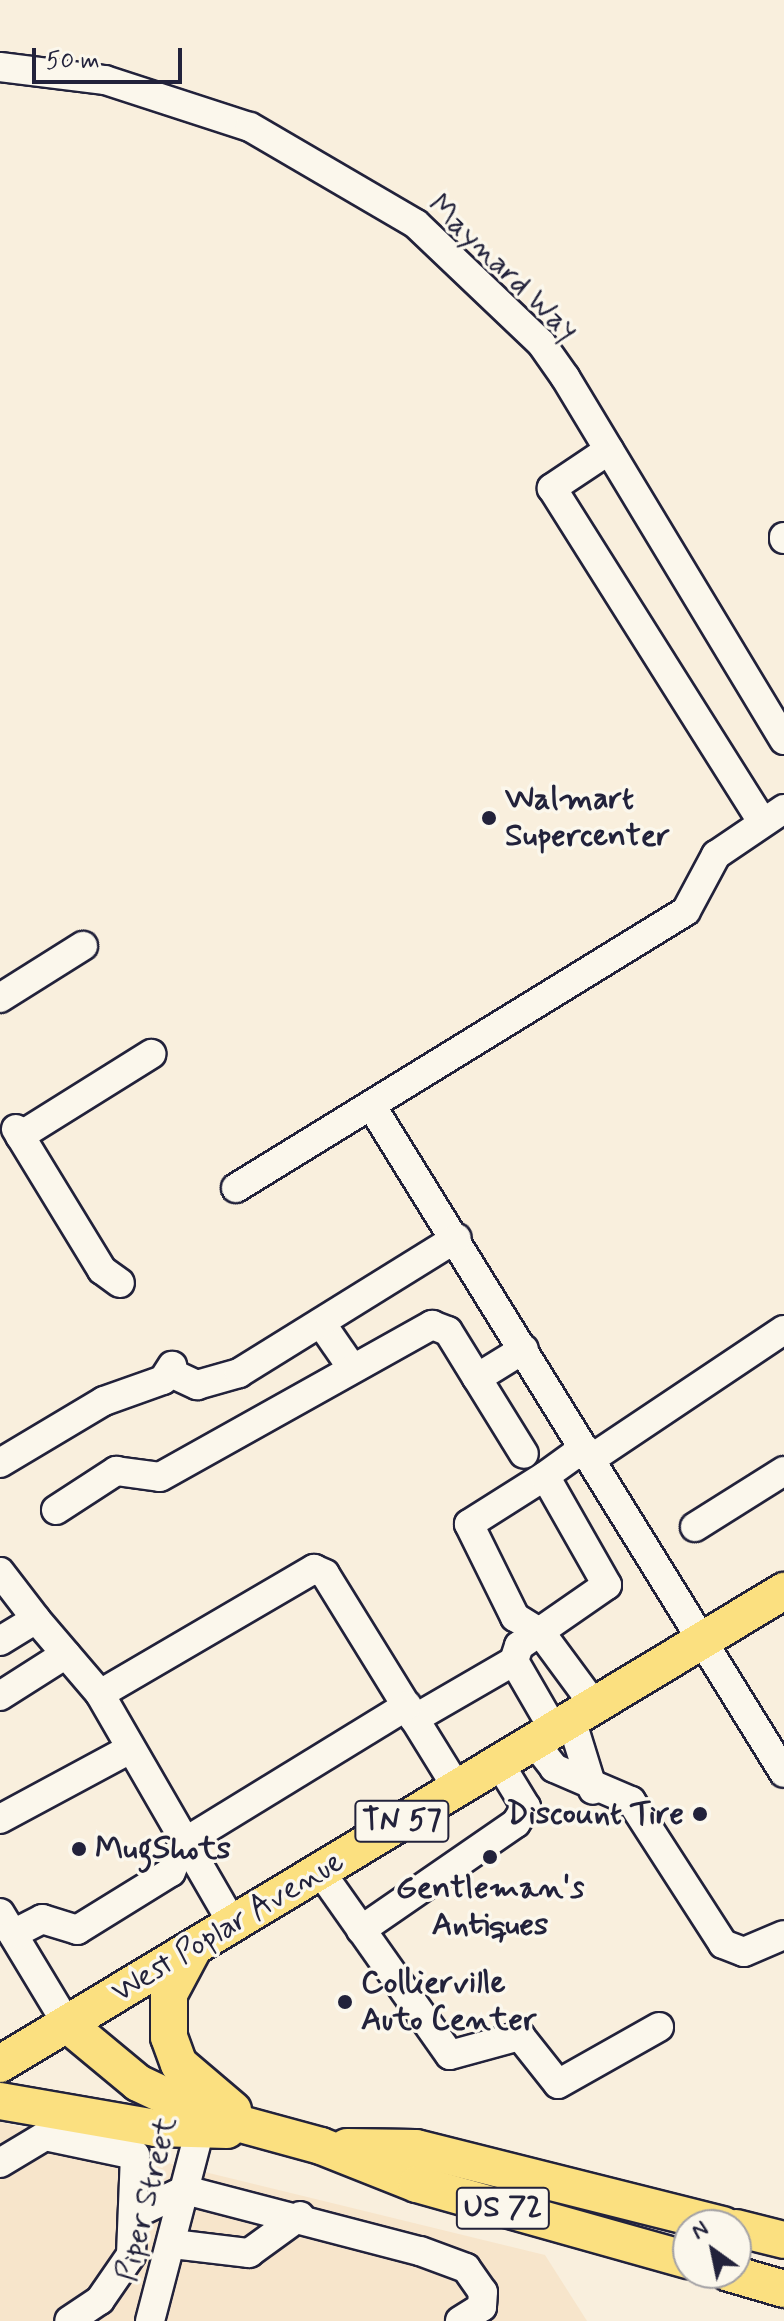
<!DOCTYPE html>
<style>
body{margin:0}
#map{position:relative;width:784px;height:2321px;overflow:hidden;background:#f9efdd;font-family:Mynerve,sans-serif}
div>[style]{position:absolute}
.built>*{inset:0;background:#f7e5cb}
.roads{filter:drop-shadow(2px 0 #22223b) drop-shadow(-2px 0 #22223b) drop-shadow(0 2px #22223b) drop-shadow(0 -2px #22223b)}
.minor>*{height:28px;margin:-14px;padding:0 14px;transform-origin:14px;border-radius:14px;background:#fbf7ec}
.major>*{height:36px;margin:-18px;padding:0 18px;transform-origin:18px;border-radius:18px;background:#fbe080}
.dots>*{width:22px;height:22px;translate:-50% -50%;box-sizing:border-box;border:4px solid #fbf7ec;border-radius:50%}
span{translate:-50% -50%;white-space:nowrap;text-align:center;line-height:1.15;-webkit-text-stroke:7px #fbf7ec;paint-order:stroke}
.shield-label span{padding:2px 6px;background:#fbf7ec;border:2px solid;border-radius:6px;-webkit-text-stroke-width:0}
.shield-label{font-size:30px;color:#22223b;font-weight:700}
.street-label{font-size:32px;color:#22223b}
.poi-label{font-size:32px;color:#22223b;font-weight:700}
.left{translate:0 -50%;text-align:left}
.right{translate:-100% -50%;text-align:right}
.north{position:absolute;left:672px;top:2209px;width:80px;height:80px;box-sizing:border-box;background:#fbf7ec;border:2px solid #a4a2a5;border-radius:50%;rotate:327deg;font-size:22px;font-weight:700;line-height:32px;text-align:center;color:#22223b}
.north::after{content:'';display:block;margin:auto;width:28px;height:36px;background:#22223b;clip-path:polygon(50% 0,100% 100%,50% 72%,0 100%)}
.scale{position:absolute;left:32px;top:48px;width:150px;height:36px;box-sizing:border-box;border:4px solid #22223b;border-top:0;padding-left:10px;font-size:24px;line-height:28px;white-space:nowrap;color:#22223b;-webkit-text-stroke:6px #fbf7ec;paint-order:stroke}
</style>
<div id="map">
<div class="built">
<div style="clip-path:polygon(0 2122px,545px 2255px,587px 2321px,0 2321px)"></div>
</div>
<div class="roads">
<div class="minor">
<div style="left:0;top:67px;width:106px;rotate:7.1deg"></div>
<div style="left:105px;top:80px;width:152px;rotate:18deg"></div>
<div style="left:250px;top:127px;width:192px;rotate:30.3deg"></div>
<div style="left:416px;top:224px;width:173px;rotate:43.6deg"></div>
<div style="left:541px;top:343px;width:42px;rotate:54.8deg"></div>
<div style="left:565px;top:377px;width:424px;rotate:58.9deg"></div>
<div style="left:609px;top:450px;width:69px;rotate:146.3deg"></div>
<div style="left:552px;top:488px;width:395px;rotate:57.8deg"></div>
<div style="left:784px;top:537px;width:2px;rotate:90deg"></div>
<div style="left:0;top:998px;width:98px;rotate:-32.1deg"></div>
<div style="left:371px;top:1105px;width:785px;rotate:58.27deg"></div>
<div style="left:16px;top:1129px;width:165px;rotate:58.6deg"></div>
<div style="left:102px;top:1270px;width:22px;rotate:36deg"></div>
<div style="left:20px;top:1136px;width:155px;rotate:-32deg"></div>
<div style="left:236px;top:1188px;width:528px;rotate:-31.61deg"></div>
<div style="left:686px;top:911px;width:64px;rotate:-61.8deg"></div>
<div style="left:716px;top:855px;width:82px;rotate:-34.1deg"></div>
<div style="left:321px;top:1323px;width:55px;rotate:55.4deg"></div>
<div style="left:171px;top:1373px;width:29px;rotate:25deg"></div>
<div style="left:197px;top:1385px;width:44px;rotate:-15.9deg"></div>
<div style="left:239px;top:1373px;width:256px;rotate:-31.8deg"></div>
<div style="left:477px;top:1378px;width:89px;rotate:58.3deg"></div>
<div style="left:591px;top:1459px;width:232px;rotate:-33.8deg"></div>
<div style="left:0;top:1463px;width:121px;rotate:-30.8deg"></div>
<div style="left:104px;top:1401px;width:63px;rotate:-19.6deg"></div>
<div style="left:163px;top:1380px;width:17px;rotate:-57deg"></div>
<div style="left:545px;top:1476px;width:90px;rotate:147.7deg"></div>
<div style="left:469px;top:1524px;width:104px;rotate:63.7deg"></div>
<div style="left:515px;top:1617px;width:31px;rotate:32deg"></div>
<div style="left:541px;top:1633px;width:89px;rotate:53.6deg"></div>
<div style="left:56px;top:1510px;width:72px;rotate:-33deg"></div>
<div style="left:116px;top:1471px;width:44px;rotate:7.8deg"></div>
<div style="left:160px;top:1477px;width:312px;rotate:-29.2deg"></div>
<div style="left:432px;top:1325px;width:17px;rotate:21deg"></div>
<div style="left:448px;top:1331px;width:55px;rotate:58.3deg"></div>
<div style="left:477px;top:1378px;width:55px;rotate:-31.7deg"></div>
<div style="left:695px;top:1527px;width:105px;rotate:-32.2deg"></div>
<div style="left:0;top:1572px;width:59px;rotate:52.5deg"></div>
<div style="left:0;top:1641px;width:42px;rotate:-31.4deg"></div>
<div style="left:36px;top:1619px;width:99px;rotate:49.5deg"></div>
<div style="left:100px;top:1694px;width:266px;rotate:60deg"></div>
<div style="left:514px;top:1661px;width:80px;rotate:59.9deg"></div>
<div style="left:100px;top:1694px;width:248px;rotate:-30.3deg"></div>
<div style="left:314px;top:1569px;width:12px;rotate:24deg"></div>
<div style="left:325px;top:1574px;width:251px;rotate:58.3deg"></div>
<div style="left:0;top:1696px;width:78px;rotate:-32.5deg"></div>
<div style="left:414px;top:1719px;width:116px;rotate:-30.1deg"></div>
<div style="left:514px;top:1661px;width:16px;rotate:-72deg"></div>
<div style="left:519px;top:1646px;width:107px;rotate:-34.7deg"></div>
<div style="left:607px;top:1585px;width:125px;rotate:-119.6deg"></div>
<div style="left:545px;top:1476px;width:48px;rotate:-35.7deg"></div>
<div style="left:571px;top:1719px;width:74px;rotate:72.8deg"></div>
<div style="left:534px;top:1742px;width:33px;rotate:52deg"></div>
<div style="left:554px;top:1768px;width:84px;rotate:23.2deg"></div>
<div style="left:631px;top:1801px;width:170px;rotate:57.2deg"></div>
<div style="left:723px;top:1944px;width:22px;rotate:21deg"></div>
<div style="left:744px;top:1952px;width:43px;rotate:-23deg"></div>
<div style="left:0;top:1819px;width:148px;rotate:-28.3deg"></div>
<div style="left:320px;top:1871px;width:225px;rotate:54.8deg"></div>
<div style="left:450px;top:2055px;width:73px;rotate:-15.2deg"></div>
<div style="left:520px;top:2036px;width:61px;rotate:51.6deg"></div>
<div style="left:558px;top:2084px;width:116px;rotate:-29.4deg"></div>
<div style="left:0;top:1913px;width:130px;rotate:58.9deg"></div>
<div style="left:361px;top:1930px;width:188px;rotate:-34.6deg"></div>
<div style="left:516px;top:1823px;width:19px;rotate:-58deg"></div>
<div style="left:526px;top:1807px;width:52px;rotate:-121.5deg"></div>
<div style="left:13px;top:1934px;width:33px;rotate:-27deg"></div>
<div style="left:42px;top:1919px;width:37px;rotate:17deg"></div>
<div style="left:77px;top:1930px;width:110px;rotate:-31.7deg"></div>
<div style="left:171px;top:1872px;width:31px;rotate:-68deg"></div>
<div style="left:183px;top:1843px;width:263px;rotate:-31.5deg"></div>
<div style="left:0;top:2163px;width:52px;rotate:-31deg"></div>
<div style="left:45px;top:2136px;width:92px;rotate:11.9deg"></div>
<div style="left:135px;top:2155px;width:100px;rotate:92.3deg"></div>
<div style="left:131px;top:2255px;width:55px;rotate:124.6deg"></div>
<div style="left:100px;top:2300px;width:37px;rotate:146deg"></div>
<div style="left:133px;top:2215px;width:58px;rotate:-25.7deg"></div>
<div style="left:185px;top:2190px;width:243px;rotate:14.6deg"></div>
<div style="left:420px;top:2251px;width:49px;rotate:20.3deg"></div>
<div style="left:466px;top:2268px;width:29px;rotate:55deg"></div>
<div style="left:483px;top:2292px;width:15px;rotate:94deg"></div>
<div style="left:482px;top:2307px;width:26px;rotate:148deg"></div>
<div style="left:173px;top:2244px;width:77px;rotate:6.8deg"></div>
<div style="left:249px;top:2253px;width:63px;rotate:-36deg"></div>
<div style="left:150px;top:2321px;width:215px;rotate:-75.4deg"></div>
</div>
<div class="major">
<div style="left:192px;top:1951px;width:49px;rotate:118.1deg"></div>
<div style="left:169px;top:1994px;width:43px;rotate:90deg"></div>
<div style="left:169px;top:2037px;width:29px;rotate:70deg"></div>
<div style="left:179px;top:2064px;width:71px;rotate:40.4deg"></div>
<div style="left:67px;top:2024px;width:92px;rotate:39.7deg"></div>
<div style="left:138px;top:2083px;width:73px;rotate:25.2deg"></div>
<div style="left:204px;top:2114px;width:121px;rotate:15.3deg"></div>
<div style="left:321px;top:2146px;width:103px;rotate:21.6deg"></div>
<div style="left:417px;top:2184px;width:281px;rotate:15.7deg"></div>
<div style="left:0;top:2064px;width:916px;rotate:-31.1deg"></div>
<div style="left:0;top:2101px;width:158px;rotate:9.8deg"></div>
<div style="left:156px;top:2128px;width:71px;rotate:1.6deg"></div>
<div style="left:347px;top:2147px;width:69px;rotate:0.8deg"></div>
<div style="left:416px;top:2148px;width:317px;rotate:14.1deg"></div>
<div style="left:736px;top:2228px;width:49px;rotate:14deg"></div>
<div style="left:729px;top:2273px;width:57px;rotate:16.2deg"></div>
</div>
</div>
<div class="dots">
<div style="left:489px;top:818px;background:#22223b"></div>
<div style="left:700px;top:1814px;background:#22223b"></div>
<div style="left:79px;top:1849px;background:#22223b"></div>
<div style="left:490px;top:1857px;background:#22223b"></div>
<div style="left:345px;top:2002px;background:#22223b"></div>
</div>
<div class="shield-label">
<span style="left:402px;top:1821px">TN 57</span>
<span style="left:503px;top:2208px">US 72</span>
</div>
<div class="street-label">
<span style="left:503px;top:268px;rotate:44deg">Maynard Way</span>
<span style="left:228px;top:1927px;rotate:-31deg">West Poplar Avenue</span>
<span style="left:147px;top:2199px;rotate:-76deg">Piper Street</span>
</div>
<div class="poi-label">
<span class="left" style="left:505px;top:818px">Walmart<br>Supercenter</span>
<span class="right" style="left:684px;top:1814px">Discount Tire</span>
<span class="left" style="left:95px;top:1849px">MugShots</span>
<span style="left:490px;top:1907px">Gentleman's<br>Antiques</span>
<span class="left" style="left:361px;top:2002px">Collierville<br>Auto Center</span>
</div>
<div class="north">N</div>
<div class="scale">50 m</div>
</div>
